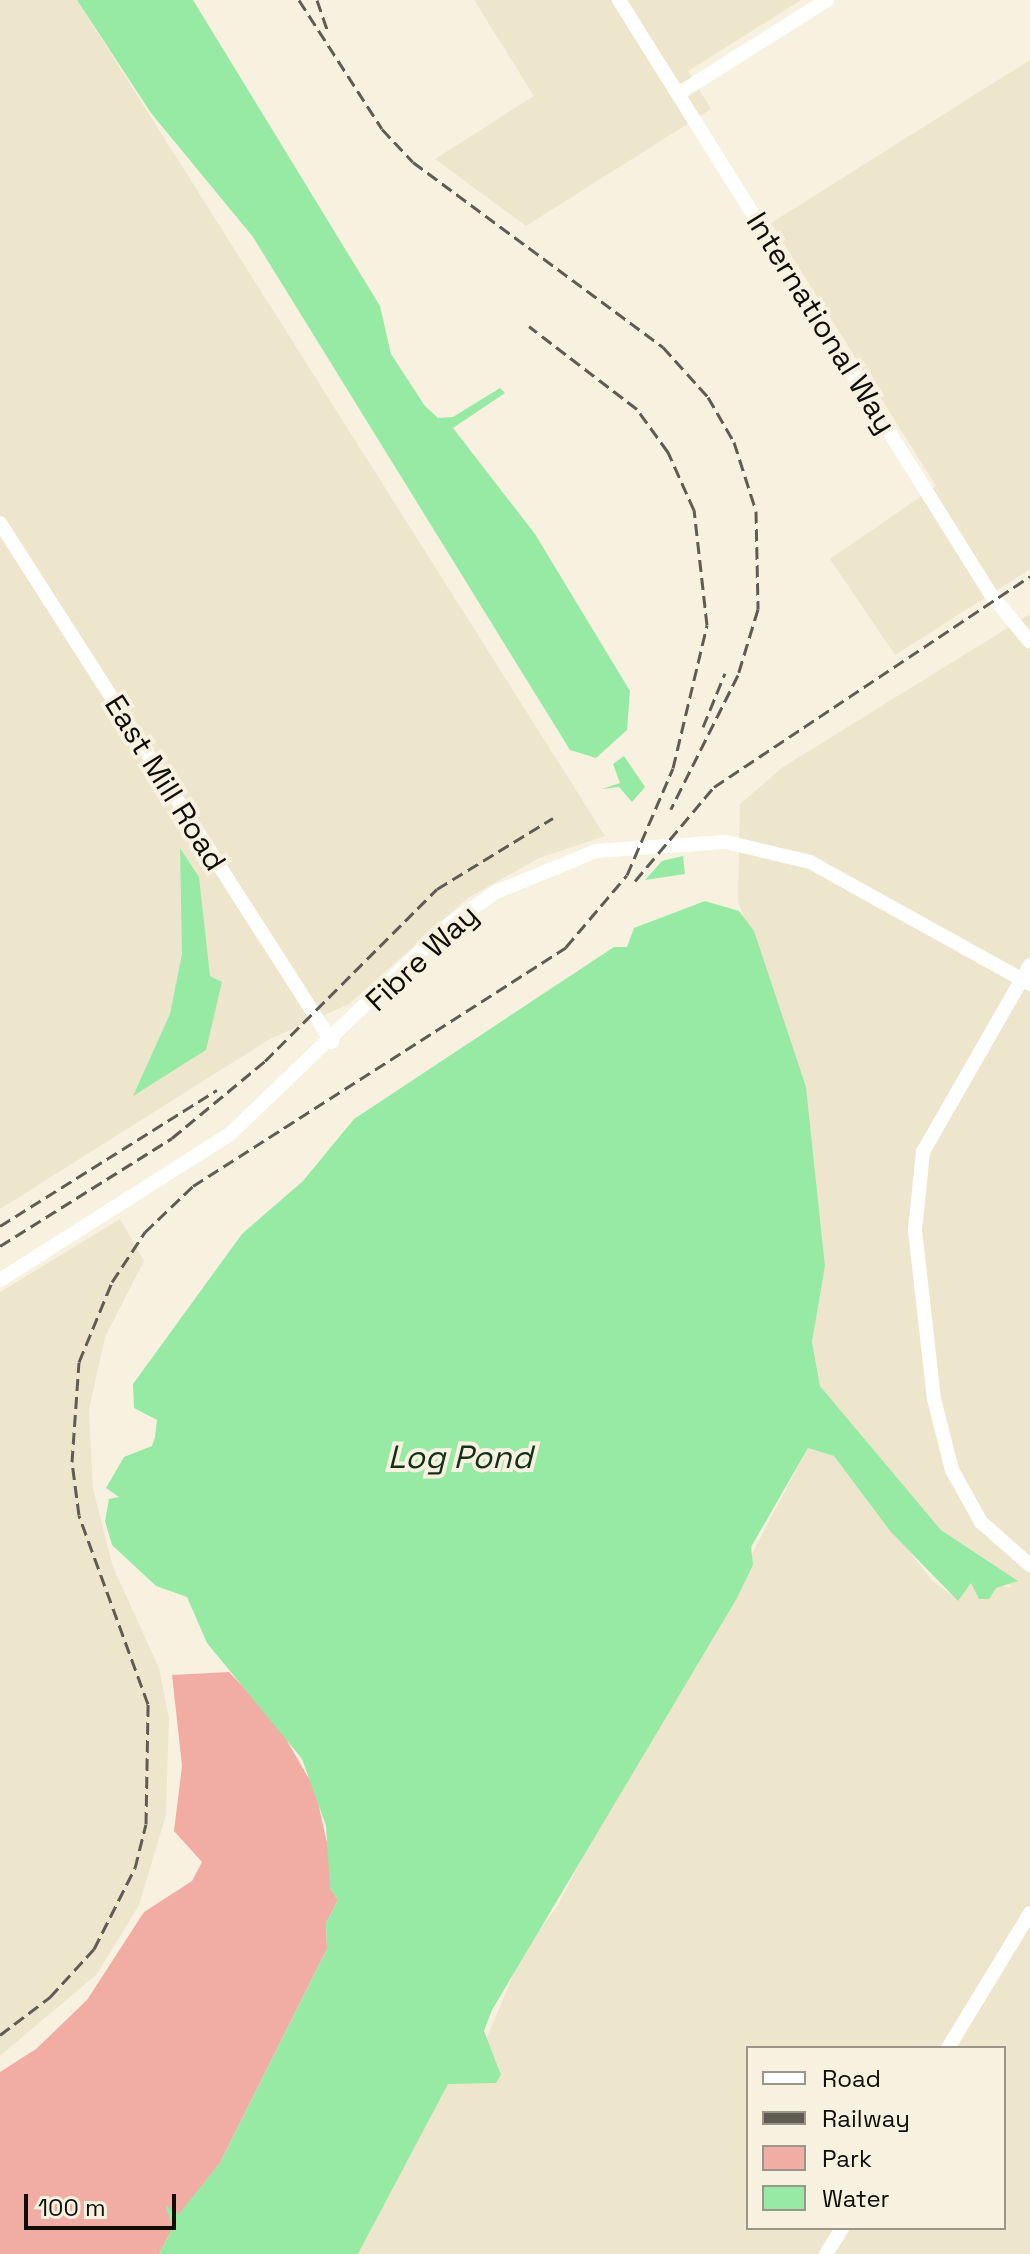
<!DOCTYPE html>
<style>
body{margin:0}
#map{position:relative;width:1030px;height:2254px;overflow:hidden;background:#f8f1e0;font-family:"Space Grotesk",sans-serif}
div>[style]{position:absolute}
.built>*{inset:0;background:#eee5cd}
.green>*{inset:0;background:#f1ada3}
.water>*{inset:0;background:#97eaa3}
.minor>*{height:14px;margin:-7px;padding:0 7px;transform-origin:7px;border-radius:7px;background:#fff}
.rail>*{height:3px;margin-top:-1.5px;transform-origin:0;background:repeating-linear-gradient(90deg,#5f5c53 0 12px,transparent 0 18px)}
span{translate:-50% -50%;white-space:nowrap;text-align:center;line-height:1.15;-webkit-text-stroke:8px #f8f1e0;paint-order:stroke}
.street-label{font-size:30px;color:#0f0d08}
.water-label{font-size:32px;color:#103217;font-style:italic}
.legend{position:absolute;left:746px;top:2046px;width:260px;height:184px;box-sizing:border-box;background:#f8f1e0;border:2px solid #9b968a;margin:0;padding:10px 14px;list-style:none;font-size:24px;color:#0f0d08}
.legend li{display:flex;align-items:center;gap:16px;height:40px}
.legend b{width:40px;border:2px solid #9b968a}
.scale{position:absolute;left:24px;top:2194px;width:152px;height:36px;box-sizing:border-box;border:4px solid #0f0d08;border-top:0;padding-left:10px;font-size:24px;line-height:28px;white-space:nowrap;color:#0f0d08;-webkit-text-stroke:6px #f8f1e0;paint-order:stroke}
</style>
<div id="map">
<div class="built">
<div style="clip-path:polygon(0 0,77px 0,605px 836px,539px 858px,468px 898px,349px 1004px,270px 1039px,0 1209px)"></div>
<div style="clip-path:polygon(474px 0,801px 0,688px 71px,711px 109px,526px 226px,435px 159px,534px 96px)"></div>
<div style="clip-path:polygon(1030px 60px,1030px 569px,895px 655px,830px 559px,936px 486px,771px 223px)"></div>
<div style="clip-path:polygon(evenodd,1030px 614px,1030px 2254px,358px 2254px,448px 2083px,485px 2042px,524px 1949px,557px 1907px,620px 1785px,661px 1725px,808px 1448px,834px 1456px,932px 1580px,958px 1600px,971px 1583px,1011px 1587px,990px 1562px,941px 1530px,820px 1386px,812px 1342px,825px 1266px,806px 1087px,738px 901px,740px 804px,783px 767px,1030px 614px,748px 2048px,1004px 2048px,1004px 2228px,748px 2228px,748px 2048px)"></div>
<div style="clip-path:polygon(120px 1219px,144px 1261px,105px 1337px,89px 1410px,93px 1489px,113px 1567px,159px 1668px,169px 1719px,166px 1815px,139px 1905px,97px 1974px,0 2056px,0 1292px)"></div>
</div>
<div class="green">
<div style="clip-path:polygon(229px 1672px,275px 1720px,315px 1789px,334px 1874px,330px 1888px,338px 1900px,326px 1923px,327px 1949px,220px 2163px,179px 2215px,169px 2213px,173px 2228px,159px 2254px,0 2254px,0 2072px,36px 2049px,87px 2000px,144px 1912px,192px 1881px,202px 1862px,174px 1831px,182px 1766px,172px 1675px)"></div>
</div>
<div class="water">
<div style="clip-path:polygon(77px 0,193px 0,380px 306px,391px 354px,425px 406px,438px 418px,453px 417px,500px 388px,505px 393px,453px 428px,535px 534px,630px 691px,627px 730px,596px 758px,570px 750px,253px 237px,151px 113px)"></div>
<div style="clip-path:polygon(624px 756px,645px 787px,632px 802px,619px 787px,602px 789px,620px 783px,613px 764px)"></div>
<div style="clip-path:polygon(180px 848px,199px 877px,210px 976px,222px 982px,206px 1050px,133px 1096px,170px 1014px,182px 954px)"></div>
<div style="clip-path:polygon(683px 856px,685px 874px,645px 880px,662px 861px)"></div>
<div style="clip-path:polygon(705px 901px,739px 911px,754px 931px,806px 1087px,825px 1266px,812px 1342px,820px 1386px,941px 1530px,1018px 1581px,996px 1588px,989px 1599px,979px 1599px,971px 1583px,958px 1601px,891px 1532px,834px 1456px,808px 1448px,751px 1547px,753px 1565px,737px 1598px,492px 2010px,484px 2031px,501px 2075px,496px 2083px,448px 2084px,358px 2254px,159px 2254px,173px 2228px,165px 2205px,179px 2214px,220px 2163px,327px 1949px,326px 1923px,338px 1900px,330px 1888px,326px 1826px,302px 1759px,207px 1643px,187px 1597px,156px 1586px,112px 1545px,105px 1521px,109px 1499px,119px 1497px,106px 1488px,124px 1457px,152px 1446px,155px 1437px,157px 1420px,134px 1408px,133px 1384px,242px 1234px,303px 1181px,354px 1119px,614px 947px,627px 947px,634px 928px)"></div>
</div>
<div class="minor">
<div style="left:619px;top:0;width:699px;rotate:57.97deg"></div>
<div style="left:990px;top:593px;width:63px;rotate:50.8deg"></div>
<div style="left:678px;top:94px;width:176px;rotate:-32.2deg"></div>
<div style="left:0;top:523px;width:616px;rotate:57.39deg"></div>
<div style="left:1030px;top:965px;width:215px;rotate:119.8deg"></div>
<div style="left:923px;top:1152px;width:78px;rotate:95.9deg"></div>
<div style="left:915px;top:1230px;width:170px;rotate:83.6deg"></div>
<div style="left:934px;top:1399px;width:73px;rotate:75.8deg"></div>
<div style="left:952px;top:1470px;width:60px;rotate:60.9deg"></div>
<div style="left:981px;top:1522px;width:65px;rotate:41.3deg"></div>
<div style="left:0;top:1280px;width:272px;rotate:-32.4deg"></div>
<div style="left:230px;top:1134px;width:303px;rotate:-43.8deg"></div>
<div style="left:449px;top:924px;width:57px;rotate:-34.2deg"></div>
<div style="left:496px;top:892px;width:108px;rotate:-22.3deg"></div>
<div style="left:596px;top:851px;width:130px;rotate:-4deg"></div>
<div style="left:726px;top:842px;width:86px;rotate:13.4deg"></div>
<div style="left:810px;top:862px;width:252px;rotate:29deg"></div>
<div style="left:948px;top:2048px;width:158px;rotate:-58.7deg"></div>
<div style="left:826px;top:2254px;width:31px;rotate:-58deg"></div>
</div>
<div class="rail">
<div style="left:299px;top:0;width:153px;rotate:57.2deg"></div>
<div style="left:382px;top:129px;width:45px;rotate:46.8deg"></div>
<div style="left:413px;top:162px;width:311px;rotate:36.5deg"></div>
<div style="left:663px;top:347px;width:67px;rotate:48deg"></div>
<div style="left:708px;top:397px;width:52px;rotate:60deg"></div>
<div style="left:734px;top:442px;width:72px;rotate:72.3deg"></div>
<div style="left:756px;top:511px;width:98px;rotate:88.8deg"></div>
<div style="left:758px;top:609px;width:69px;rotate:106.9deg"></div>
<div style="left:738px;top:675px;width:150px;rotate:116.6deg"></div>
<div style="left:317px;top:0;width:34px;rotate:71deg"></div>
<div style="left:703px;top:727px;width:58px;rotate:-67.8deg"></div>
<div style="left:635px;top:881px;width:123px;rotate:-50deg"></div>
<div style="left:714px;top:787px;width:380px;rotate:-33.7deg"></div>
<div style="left:0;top:1226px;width:256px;rotate:-32.1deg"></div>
<div style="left:0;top:1246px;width:203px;rotate:-32.1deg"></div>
<div style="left:172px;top:1138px;width:121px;rotate:-39.6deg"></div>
<div style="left:265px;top:1061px;width:243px;rotate:-45deg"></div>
<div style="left:437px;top:889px;width:136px;rotate:-31.5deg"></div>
<div style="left:0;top:2035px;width:63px;rotate:-37.2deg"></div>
<div style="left:50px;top:1997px;width:65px;rotate:-47.5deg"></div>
<div style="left:94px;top:1949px;width:91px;rotate:-63.2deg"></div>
<div style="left:135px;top:1868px;width:45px;rotate:-76deg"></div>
<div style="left:146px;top:1824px;width:120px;rotate:-89deg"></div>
<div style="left:148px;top:1704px;width:201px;rotate:-110.1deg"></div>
<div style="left:79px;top:1515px;width:53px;rotate:-97.5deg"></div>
<div style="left:72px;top:1462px;width:100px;rotate:-86deg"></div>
<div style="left:79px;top:1362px;width:87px;rotate:-67.6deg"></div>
<div style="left:112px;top:1282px;width:60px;rotate:-56.6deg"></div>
<div style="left:145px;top:1232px;width:66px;rotate:-43.8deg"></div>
<div style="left:193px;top:1186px;width:443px;rotate:-32.6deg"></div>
<div style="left:566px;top:947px;width:94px;rotate:-49.7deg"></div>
<div style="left:627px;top:875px;width:116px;rotate:-66.7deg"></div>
<div style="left:673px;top:768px;width:147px;rotate:-76.6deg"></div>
<div style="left:707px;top:625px;width:116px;rotate:-96.4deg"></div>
<div style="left:694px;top:510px;width:64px;rotate:-114.1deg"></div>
<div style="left:668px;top:452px;width:53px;rotate:-125.8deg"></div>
<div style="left:637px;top:409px;width:136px;rotate:-142.5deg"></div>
</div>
<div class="street-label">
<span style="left:821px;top:323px;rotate:58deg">International Way</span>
<span style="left:165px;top:783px;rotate:58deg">East Mill Road</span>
<span style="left:422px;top:958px;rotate:-43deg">Fibre Way</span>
</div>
<div class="water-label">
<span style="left:460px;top:1457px">Log Pond</span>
</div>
<ul class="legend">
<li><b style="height:10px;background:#fff"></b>Road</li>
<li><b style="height:10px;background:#5f5c53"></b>Railway</li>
<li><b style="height:22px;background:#f1ada3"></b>Park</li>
<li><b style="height:22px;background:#97eaa3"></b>Water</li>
</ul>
<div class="scale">100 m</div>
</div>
